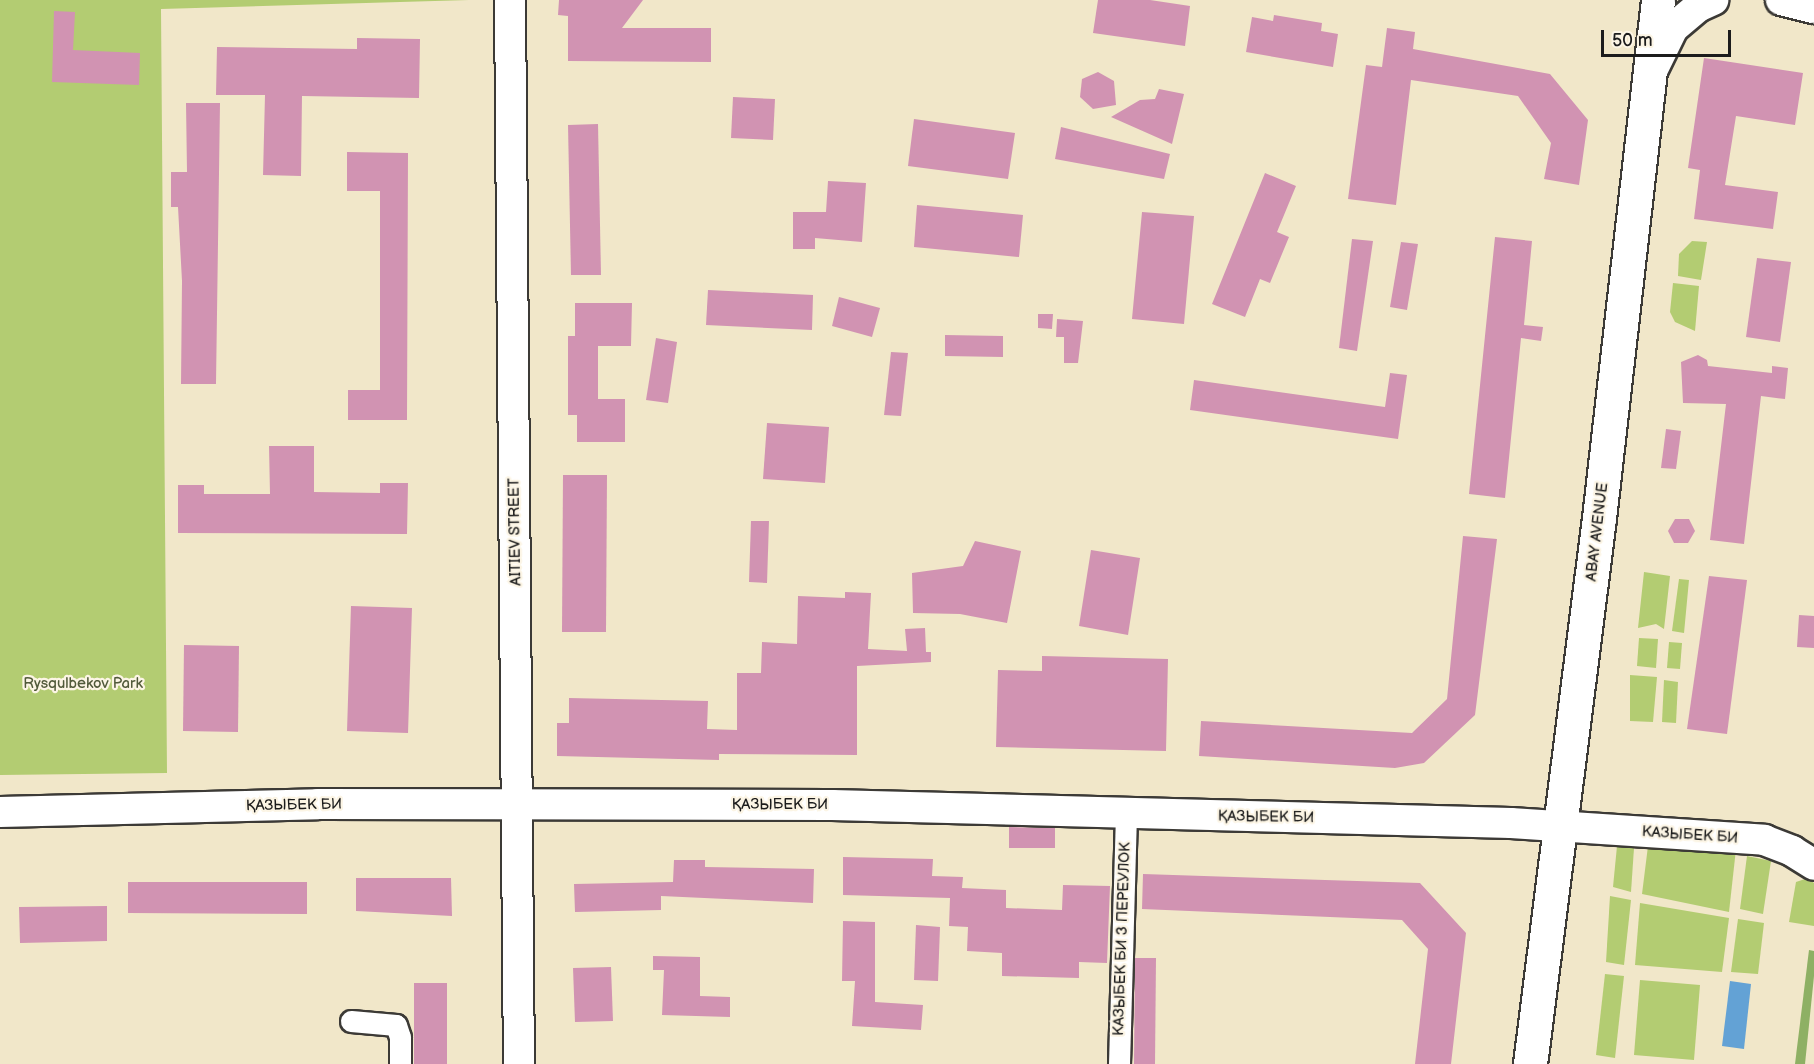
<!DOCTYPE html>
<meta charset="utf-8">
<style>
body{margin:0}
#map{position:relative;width:1814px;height:1064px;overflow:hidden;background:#f1e7c9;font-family:"Balsamiq Sans",sans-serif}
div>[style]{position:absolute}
.green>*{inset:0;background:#b3cc72}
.forest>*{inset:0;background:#8eb064}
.water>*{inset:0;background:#63a2d5}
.building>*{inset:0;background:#d193b2}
.roads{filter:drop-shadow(2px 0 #3c3a36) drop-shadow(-2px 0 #3c3a36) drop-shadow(0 2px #3c3a36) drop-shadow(0 -2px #3c3a36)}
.street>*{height:21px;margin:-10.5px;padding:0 10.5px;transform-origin:10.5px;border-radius:10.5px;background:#fff}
.secondary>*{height:30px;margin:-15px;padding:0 15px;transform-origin:15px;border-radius:15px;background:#fff}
.primary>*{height:33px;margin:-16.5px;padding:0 16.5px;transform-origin:16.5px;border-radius:16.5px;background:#fff}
span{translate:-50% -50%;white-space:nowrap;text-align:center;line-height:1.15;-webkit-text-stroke:4.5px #fcf5e5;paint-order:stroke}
.street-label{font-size:15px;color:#1c1c1c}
.park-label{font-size:15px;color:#515a3a}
.scale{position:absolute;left:1601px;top:30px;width:130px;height:27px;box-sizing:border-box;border:3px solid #1c1c1c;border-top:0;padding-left:8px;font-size:18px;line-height:21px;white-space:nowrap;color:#1c1c1c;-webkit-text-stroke:4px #fcf5e5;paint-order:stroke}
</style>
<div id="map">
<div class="green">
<div style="clip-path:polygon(0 0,469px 0,161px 9px,167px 773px,0 775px)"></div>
<div style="clip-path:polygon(1692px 241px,1707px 242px,1701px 280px,1678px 276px,1679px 254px)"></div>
<div style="clip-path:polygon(1673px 283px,1699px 286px,1695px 331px,1675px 322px,1670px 312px)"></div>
<div style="clip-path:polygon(1644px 572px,1670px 576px,1664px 629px,1656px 624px,1638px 628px)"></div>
<div style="clip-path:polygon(1679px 579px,1689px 580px,1684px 633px,1672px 631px)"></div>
<div style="clip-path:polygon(1639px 638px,1658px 639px,1656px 668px,1637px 666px)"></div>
<div style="clip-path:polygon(1669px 642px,1682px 643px,1680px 669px,1667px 668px)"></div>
<div style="clip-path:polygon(1630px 675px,1657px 677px,1653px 722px,1630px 721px)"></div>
<div style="clip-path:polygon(1664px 680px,1678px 682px,1676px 723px,1662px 722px)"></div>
<div style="clip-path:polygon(1617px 846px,1634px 848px,1631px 892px,1613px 887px)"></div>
<div style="clip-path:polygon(1648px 846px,1736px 849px,1729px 912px,1642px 894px)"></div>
<div style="clip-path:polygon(1747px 856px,1771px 861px,1763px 914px,1740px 909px)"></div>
<div style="clip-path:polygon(1808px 878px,1814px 883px,1814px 926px,1789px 922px,1796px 882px)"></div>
<div style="clip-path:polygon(1610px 896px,1631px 900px,1624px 965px,1606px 962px)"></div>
<div style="clip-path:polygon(1640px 903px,1729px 918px,1722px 972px,1635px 965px)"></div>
<div style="clip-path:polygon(1738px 919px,1764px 923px,1758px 974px,1731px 972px)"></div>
<div style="clip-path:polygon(1605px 974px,1624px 976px,1615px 1058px,1596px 1055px)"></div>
<div style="clip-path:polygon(1640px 980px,1700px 985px,1694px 1060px,1634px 1055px)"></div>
</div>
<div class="forest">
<div style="clip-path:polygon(1809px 950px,1814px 951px,1814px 976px,1805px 1064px,1795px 1064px)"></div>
</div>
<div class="water">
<div style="clip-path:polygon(1730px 981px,1751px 984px,1744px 1049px,1722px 1046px)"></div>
</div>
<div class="building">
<div style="clip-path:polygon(559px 0,643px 0,622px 28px,711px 28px,711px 62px,568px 61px,568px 16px,558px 15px)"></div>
<div style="clip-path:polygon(1098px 0,1150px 0,1190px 6px,1185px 46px,1093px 33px)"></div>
<div style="clip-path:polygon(54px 11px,75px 12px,73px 50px,140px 53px,139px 85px,52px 82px)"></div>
<div style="clip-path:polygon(1274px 15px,1322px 23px,1321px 31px,1338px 34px,1333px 67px,1246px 52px,1252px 17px,1273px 21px)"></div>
<div style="clip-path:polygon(1387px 28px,1415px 32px,1413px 49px,1550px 74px,1588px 120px,1579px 185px,1544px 179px,1551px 143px,1518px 96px,1411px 80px,1396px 205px,1348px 199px,1366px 65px,1382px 67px)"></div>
<div style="clip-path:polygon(357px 38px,420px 39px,419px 98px,302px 96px,301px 176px,263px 175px,265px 95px,216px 95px,217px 47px,357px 49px)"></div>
<div style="clip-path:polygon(1704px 58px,1803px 73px,1795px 125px,1736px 116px,1725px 185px,1778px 192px,1773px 229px,1694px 219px,1700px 170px,1688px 168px)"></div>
<div style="clip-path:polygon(1098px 72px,1114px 81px,1116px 105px,1093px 109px,1080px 97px,1082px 79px)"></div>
<div style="clip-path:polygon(1159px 89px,1184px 94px,1172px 144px,1111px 117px,1140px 100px,1155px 99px)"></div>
<div style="clip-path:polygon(733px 97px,775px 99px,773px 140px,731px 138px)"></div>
<div style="clip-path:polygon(186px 103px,220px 103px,216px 384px,181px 384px,182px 281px,178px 207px,171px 207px,171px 172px,187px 172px)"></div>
<div style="clip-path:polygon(914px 119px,1015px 133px,1008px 179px,908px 166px)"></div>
<div style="clip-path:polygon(598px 124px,601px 275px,571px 275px,568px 125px)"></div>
<div style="clip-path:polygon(1061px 127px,1170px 154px,1164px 179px,1055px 159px)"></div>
<div style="clip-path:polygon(347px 152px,408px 153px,407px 420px,348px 420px,348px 390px,380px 390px,380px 191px,347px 191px)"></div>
<div style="clip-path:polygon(1265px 173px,1296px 186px,1277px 232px,1289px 237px,1270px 283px,1260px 279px,1245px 317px,1212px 304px)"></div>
<div style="clip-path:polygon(828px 181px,866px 183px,862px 242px,815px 238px,815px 249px,793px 249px,793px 212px,826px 212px)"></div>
<div style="clip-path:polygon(917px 205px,1023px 215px,1019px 257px,914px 247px)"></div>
<div style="clip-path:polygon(1142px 212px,1194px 216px,1184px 324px,1132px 319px)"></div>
<div style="clip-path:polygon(1495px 237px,1532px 241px,1524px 325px,1543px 327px,1541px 341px,1521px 338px,1505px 498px,1469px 494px)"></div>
<div style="clip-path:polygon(1352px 239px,1373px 241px,1357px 351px,1339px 348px)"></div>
<div style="clip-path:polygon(1401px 242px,1418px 244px,1407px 310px,1390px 307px)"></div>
<div style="clip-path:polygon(1757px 258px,1791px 262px,1780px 342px,1746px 337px)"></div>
<div style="clip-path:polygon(708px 290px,813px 295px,812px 330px,706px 325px)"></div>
<div style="clip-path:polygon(839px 297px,880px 308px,872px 337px,832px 326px)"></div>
<div style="clip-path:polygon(575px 303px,632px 303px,631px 346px,598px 346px,598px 399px,625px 399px,625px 442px,577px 442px,577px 415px,568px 415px,568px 336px,575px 336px)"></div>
<div style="clip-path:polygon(1038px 314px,1053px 314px,1052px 329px,1038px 328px)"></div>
<div style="clip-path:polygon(1057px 319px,1083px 321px,1078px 363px,1064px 363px,1064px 337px,1056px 337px)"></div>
<div style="clip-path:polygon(945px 335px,1003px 336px,1003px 357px,945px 356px)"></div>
<div style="clip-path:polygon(656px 338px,677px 342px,668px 403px,646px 400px)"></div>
<div style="clip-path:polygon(891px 352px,908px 353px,901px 416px,884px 415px)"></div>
<div style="clip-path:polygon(1698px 355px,1707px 360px,1708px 366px,1772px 373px,1772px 366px,1788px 368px,1785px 399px,1761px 396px,1744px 544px,1710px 540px,1726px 404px,1683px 403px,1681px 362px)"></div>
<div style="clip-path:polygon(1390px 373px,1407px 375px,1398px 439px,1190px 410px,1194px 380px,1385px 407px)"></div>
<div style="clip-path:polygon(767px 423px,829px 427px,825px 483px,763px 479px)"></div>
<div style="clip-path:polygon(1666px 429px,1681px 431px,1676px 469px,1661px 468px)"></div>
<div style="clip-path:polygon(269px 446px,314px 446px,314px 492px,380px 493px,380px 483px,408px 483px,407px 534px,178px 533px,178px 485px,204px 485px,204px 494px,270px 494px)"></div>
<div style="clip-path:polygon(563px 475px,607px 475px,606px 632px,562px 632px)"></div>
<div style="clip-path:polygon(1675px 519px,1689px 519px,1695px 531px,1688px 543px,1674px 543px,1668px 531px)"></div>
<div style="clip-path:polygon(751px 521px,769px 521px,767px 583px,749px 582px)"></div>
<div style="clip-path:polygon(1463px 536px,1497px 539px,1475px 715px,1424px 763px,1395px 768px,1199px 756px,1201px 721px,1412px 733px,1447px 699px)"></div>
<div style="clip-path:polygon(975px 541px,1021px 551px,1007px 623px,960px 614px,913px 613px,912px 573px,963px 566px)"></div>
<div style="clip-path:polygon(1091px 550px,1140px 558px,1128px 635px,1079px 626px)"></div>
<div style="clip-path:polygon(1709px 576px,1747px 580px,1727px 734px,1687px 729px)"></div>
<div style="clip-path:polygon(845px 592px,871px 593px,868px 649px,907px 651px,905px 629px,925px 628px,926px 652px,931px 652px,931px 662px,857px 666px,857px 755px,719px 754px,719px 760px,557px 756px,557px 723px,569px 723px,569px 698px,708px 701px,707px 729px,737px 730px,737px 673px,761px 673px,762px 642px,797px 644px,798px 596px,845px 598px)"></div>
<div style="clip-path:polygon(351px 606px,412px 608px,408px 733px,347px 731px)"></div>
<div style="clip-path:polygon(1799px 615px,1814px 616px,1814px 648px,1797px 647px)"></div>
<div style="clip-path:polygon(184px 645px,239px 646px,238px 732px,183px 731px)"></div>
<div style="clip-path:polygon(1042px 656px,1168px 659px,1166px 751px,996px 747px,998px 670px,1042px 671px)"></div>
<div style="clip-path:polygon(1009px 827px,1055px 828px,1055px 848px,1009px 848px)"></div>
<div style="clip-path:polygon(843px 857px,933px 859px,932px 876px,963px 877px,962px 888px,1006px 890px,1006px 908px,1062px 910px,1063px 885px,1110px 886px,1107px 963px,1079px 962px,1079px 978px,1002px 976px,1002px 953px,967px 951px,968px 927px,949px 926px,950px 898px,843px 895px)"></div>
<div style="clip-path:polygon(674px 860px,705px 860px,705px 867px,814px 869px,813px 903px,661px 896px,661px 910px,575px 912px,574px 884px,673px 882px)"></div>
<div style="clip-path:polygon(1143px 874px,1420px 883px,1466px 933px,1451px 1064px,1415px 1064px,1428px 949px,1402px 920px,1142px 909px)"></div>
<div style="clip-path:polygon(356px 878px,451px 878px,452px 916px,356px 911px)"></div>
<div style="clip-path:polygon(128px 882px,307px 882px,307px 914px,128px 913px)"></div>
<div style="clip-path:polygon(107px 906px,107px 941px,20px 943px,19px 907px)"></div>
<div style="clip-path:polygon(843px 921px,875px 922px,875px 1002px,923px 1005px,921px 1030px,852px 1026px,855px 981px,842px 981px)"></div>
<div style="clip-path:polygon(916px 925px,940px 927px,938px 981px,914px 980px)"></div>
<div style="clip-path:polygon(653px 956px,700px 957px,700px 996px,730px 997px,730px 1017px,662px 1015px,664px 970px,653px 970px)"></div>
<div style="clip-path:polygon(1135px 958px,1156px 958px,1155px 1064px,1134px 1064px)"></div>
<div style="clip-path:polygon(611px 967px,613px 1021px,575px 1022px,573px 968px)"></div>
<div style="clip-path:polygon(414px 983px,447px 983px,447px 1064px,414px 1064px)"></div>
</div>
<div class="roads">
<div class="street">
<div style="left:351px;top:1021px;width:45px;rotate:5.1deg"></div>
<div style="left:396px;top:1025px;width:13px;rotate:72deg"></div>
<div style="left:400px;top:1037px;width:27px;rotate:90deg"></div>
<div style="left:1119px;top:1064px;width:250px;rotate:-88.4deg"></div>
</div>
<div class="secondary">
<div style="left:510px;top:0;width:1064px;rotate:89.52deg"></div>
<div style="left:1781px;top:0;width:34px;rotate:14deg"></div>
<div style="left:1654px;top:67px;width:43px;rotate:-64deg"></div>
<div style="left:1673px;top:28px;width:33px;rotate:-40deg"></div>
<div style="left:1698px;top:7px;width:17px;rotate:-25deg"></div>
<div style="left:0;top:812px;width:318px;rotate:-1.4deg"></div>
<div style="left:318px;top:804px;width:514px;rotate:0.11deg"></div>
<div style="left:832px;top:805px;width:679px;rotate:1.52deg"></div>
<div style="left:1511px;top:823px;width:254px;rotate:3.8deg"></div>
<div style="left:1764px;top:840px;width:30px;rotate:21deg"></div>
<div style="left:1792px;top:851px;width:26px;rotate:32deg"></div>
</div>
<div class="primary">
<div style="left:1530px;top:1064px;width:550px;rotate:-82.8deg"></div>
<div style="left:1599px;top:518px;width:521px;rotate:-83.5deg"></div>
</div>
</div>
<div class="street-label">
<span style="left:515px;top:532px;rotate:-91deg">AITIEV STREET</span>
<span style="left:1597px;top:532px;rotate:-83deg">ABAY AVENUE</span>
<span style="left:294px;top:805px;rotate:-1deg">ҚАЗЫБЕК БИ</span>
<span style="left:780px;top:805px">ҚАЗЫБЕК БИ</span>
<span style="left:1266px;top:817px;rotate:1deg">ҚАЗЫБЕК БИ</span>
<span style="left:1690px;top:835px;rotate:4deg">КАЗЫБЕК БИ</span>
<span style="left:1122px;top:939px;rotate:-88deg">КАЗЫБЕК БИ 3 ПЕРЕУЛОК</span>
</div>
<div class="park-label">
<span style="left:83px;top:684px">Rysqulbekov Park</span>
</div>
<div class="scale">50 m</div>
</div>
